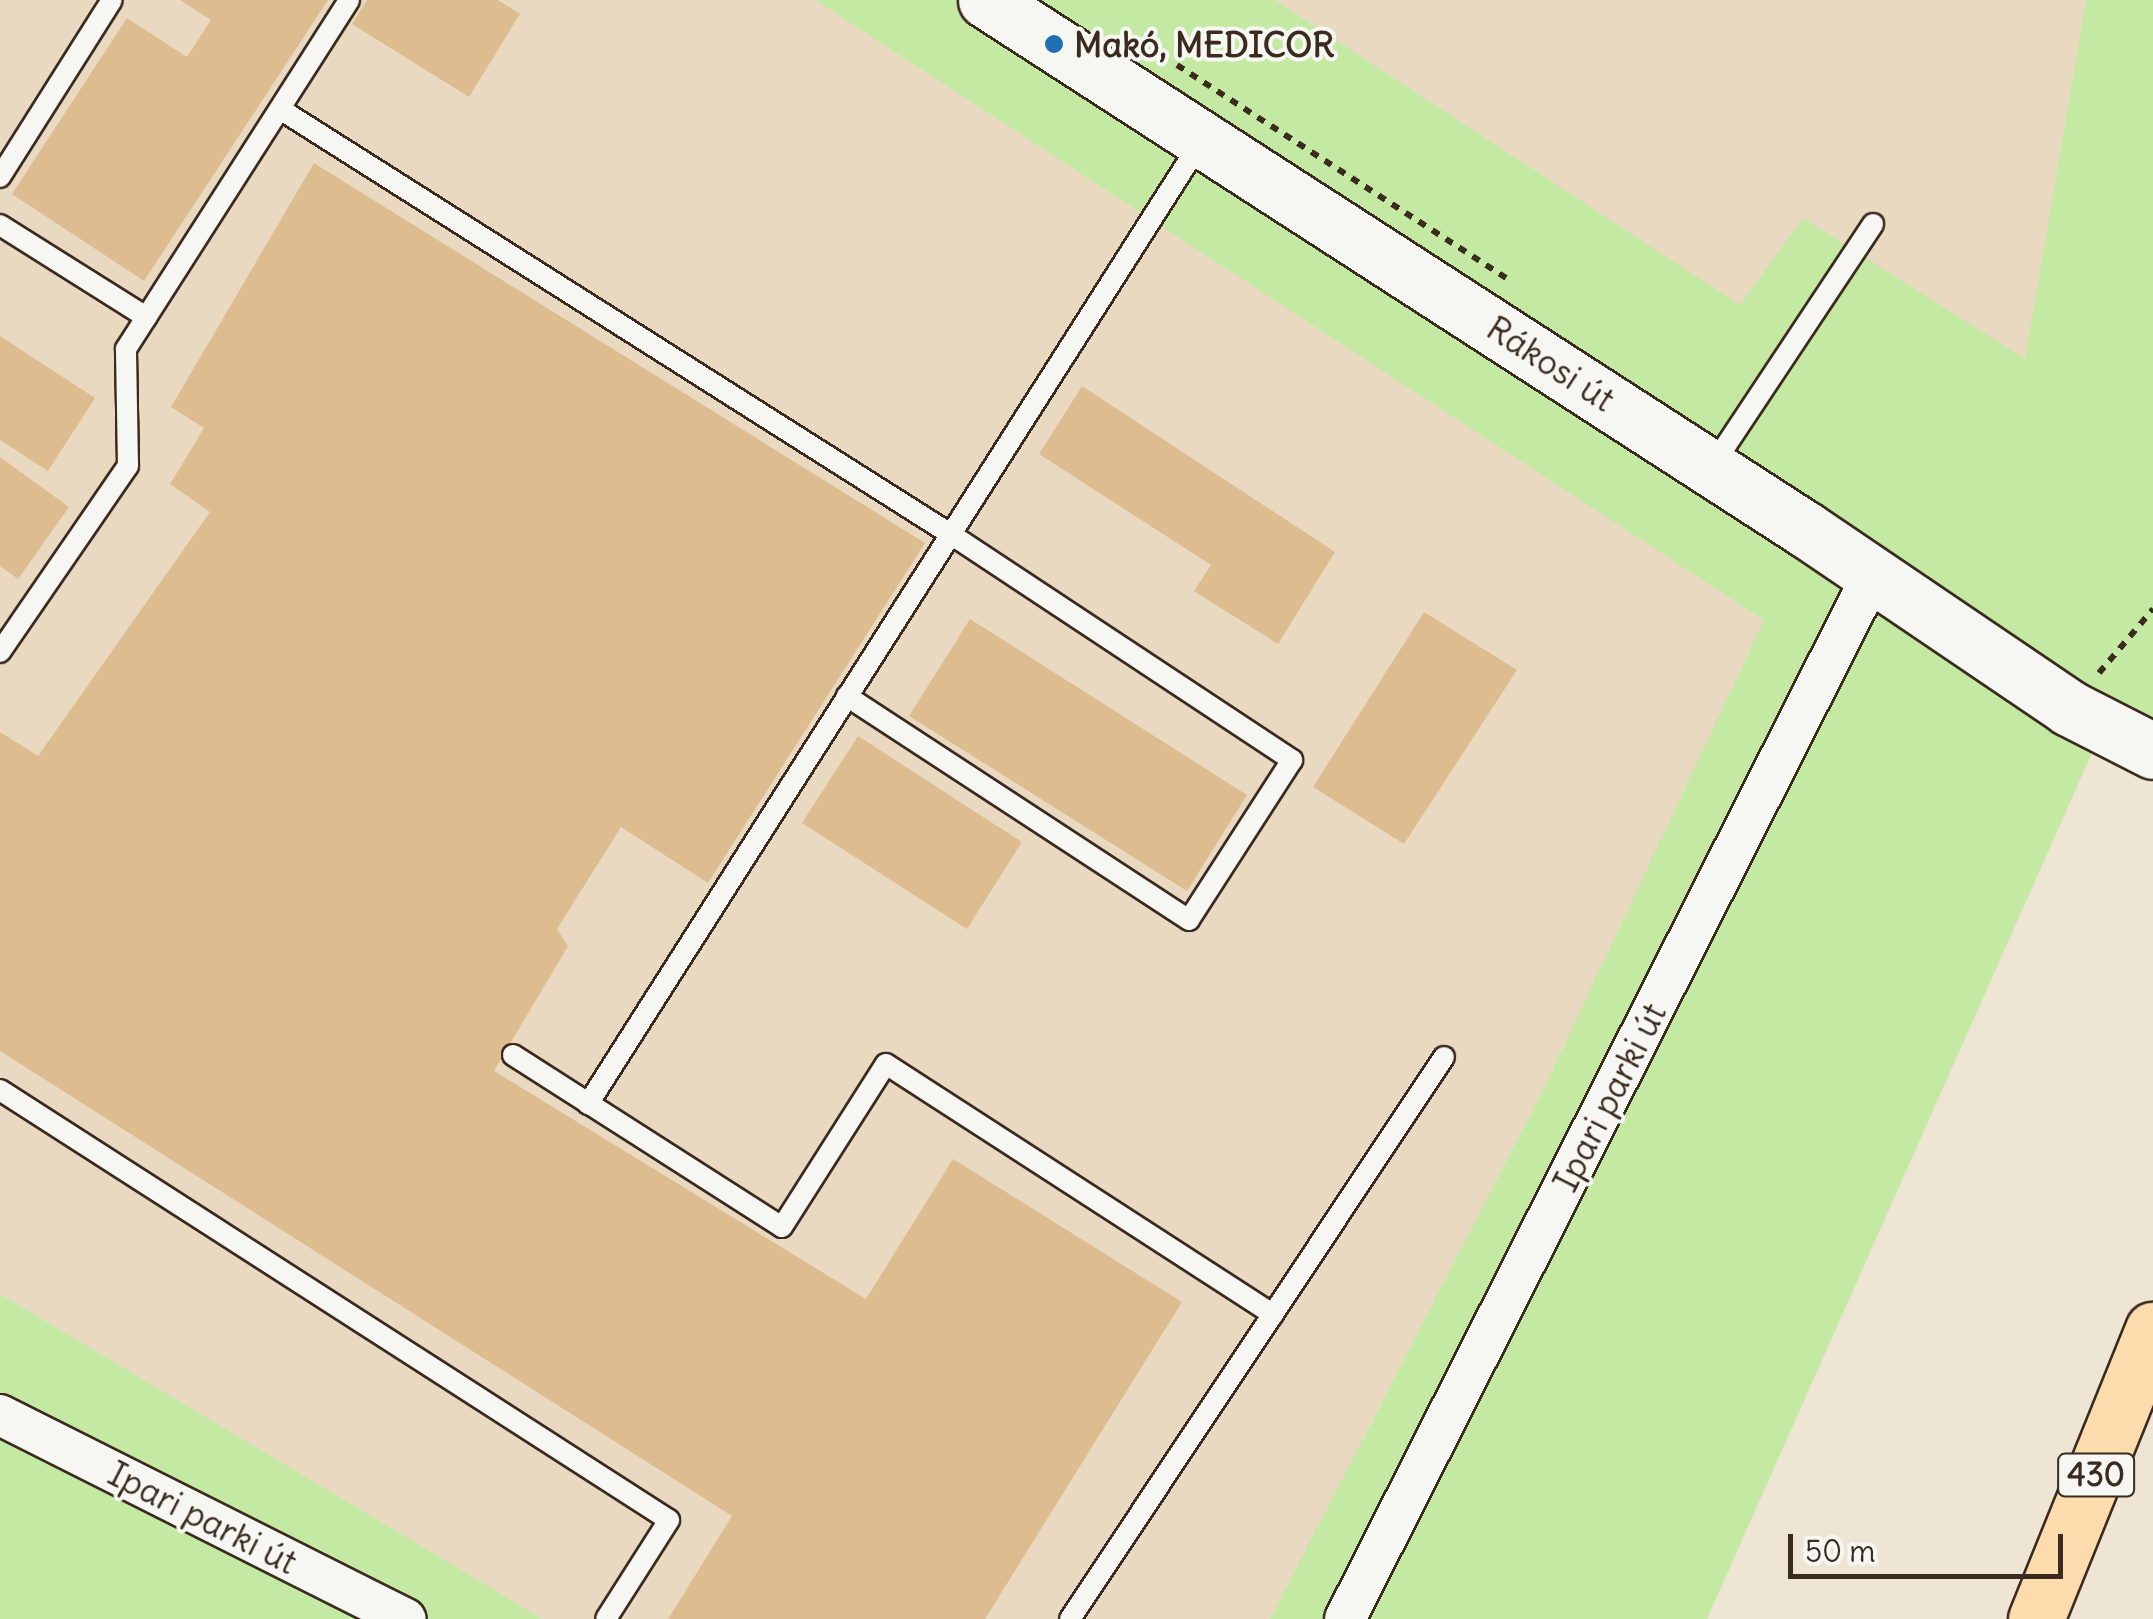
<!DOCTYPE html>
<meta charset="utf-8">
<style>
body{margin:0}
#map{position:relative;width:2153px;height:1619px;overflow:hidden;background:#eee5d5;font-family:Delius,sans-serif}
div>[style]{position:absolute}
.built>*{inset:0;background:#e9d9c0}
.green>*{inset:0;background:#c3e9a3}
.building>*{inset:0;background:#ddbd90}
.path>*{height:6px;margin-top:-3px;transform-origin:0;background:repeating-linear-gradient(90deg,#3b2a1e 0 8px,transparent 0 16px)}
.roads{filter:drop-shadow(2px 0 #3b2a1e) drop-shadow(-2px 0 #3b2a1e) drop-shadow(0 2px #3b2a1e) drop-shadow(0 -2px #3b2a1e)}
.service>*{height:20px;margin:-10px;padding:0 10px;transform-origin:10px;border-radius:10px;background:#f6f6f2}
.minor>*{height:40px;margin:-20px;padding:0 20px;transform-origin:20px;border-radius:20px;background:#f6f6f2}
.secondary>*{height:55px;margin:-27.5px;padding:0 27.5px;transform-origin:27.5px;border-radius:27.5px;background:#f6f6f2}
.primary>*{height:55px;margin:-27.5px;padding:0 27.5px;transform-origin:27.5px;border-radius:27.5px;background:#fcdcac}
.dots>*{width:28px;height:28px;translate:-50% -50%;box-sizing:border-box;border:5px solid #f6f6f2;border-radius:50%}
span{translate:-50% -50%;white-space:nowrap;text-align:center;line-height:1.15;-webkit-text-stroke:8px #f6f6f2;paint-order:stroke}
.shield-label span{padding:2px 8px;background:#f6f6f2;border:2px solid;border-radius:8px;-webkit-text-stroke-width:0}
.shield-label{font-size:32px;color:#3b2a1e;font-weight:700}
.poi-label{font-size:35px;color:#3b2a1e;font-weight:700}
.left{translate:0 -50%;text-align:left}
.street-label{font-size:35px;color:#3b2a1e}
.scale{position:absolute;left:1788px;top:1534px;width:275px;height:45px;box-sizing:border-box;border:5px solid #3b2a1e;border-top:0;padding-left:12px;font-size:30px;line-height:35px;white-space:nowrap;color:#3b2a1e;-webkit-text-stroke:8px #f6f6f2;paint-order:stroke}
</style>
<div id="map">
<div class="built">
<div style="clip-path:polygon(0 0,815px 0,1765px 620px,1545px 1086px,1270px 1619px,542px 1619px,0 1294px)"></div>
<div style="clip-path:polygon(1275px 0,2086px 0,2025px 360px,1803px 219px,1741px 306px)"></div>
</div>
<div class="green">
<div style="clip-path:polygon(815px 0,1275px 0,1740px 305px,1803px 218px,2025px 359px,2086px 0,2153px 0,2153px 725px,2112px 708px,1707px 1619px,1270px 1619px,1545px 1086px,1764px 620px)"></div>
<div style="clip-path:polygon(0 1294px,483px 1583px,542px 1619px,0 1619px)"></div>
</div>
<div class="building">
<div style="clip-path:polygon(180px 0,328px 0,144px 281px,12px 194px,127px 18px,187px 57px,211px 20px)"></div>
<div style="clip-path:polygon(367px 0,498px 0,520px 14px,469px 97px,352px 24px)"></div>
<div style="clip-path:polygon(314px 163px,925px 543px,708px 883px,621px 827px,557px 929px,568px 946px,494px 1071px,866px 1299px,953px 1159px,1182px 1302px,985px 1619px,668px 1619px,732px 1516px,0 1051px,0 732px,38px 756px,210px 512px,170px 484px,204px 428px,171px 407px)"></div>
<div style="clip-path:polygon(0 336px,95px 398px,48px 471px,0 440px)"></div>
<div style="clip-path:polygon(1082px 386px,1335px 552px,1278px 644px,1194px 591px,1211px 565px,1039px 454px)"></div>
<div style="clip-path:polygon(0 457px,69px 507px,18px 579px,0 566px)"></div>
<div style="clip-path:polygon(1424px 612px,1517px 670px,1404px 844px,1313px 787px)"></div>
<div style="clip-path:polygon(970px 619px,1247px 795px,1187px 891px,909px 716px)"></div>
<div style="clip-path:polygon(858px 736px,1022px 842px,967px 929px,802px 823px)"></div>
</div>
<div class="path">
<div style="left:1177px;top:65px;width:392px;rotate:32.9deg"></div>
<div style="left:2099px;top:673px;width:84px;rotate:-49.8deg"></div>
</div>
<div class="roads">
<div class="service">
<div style="left:283px;top:111px;width:792px;rotate:32.37deg"></div>
<div style="left:952px;top:535px;width:408px;rotate:33.5deg"></div>
<div style="left:1292px;top:760px;width:190px;rotate:122.8deg"></div>
<div style="left:1189px;top:920px;width:409px;rotate:-146.8deg"></div>
<div style="left:0;top:177px;width:209px;rotate:-57.7deg"></div>
<div style="left:0;top:225px;width:173px;rotate:32.2deg"></div>
<div style="left:1711px;top:468px;width:293px;rotate:-56.4deg"></div>
<div style="left:0;top:652px;width:226px;rotate:-55.5deg"></div>
<div style="left:128px;top:466px;width:117px;rotate:-91deg"></div>
<div style="left:126px;top:349px;width:414px;rotate:-57.4deg"></div>
<div style="left:513px;top:1055px;width:319px;rotate:32.6deg"></div>
<div style="left:782px;top:1227px;width:193px;rotate:-57.5deg"></div>
<div style="left:886px;top:1064px;width:461px;rotate:32.9deg"></div>
<div style="left:0;top:1090px;width:795px;rotate:32.73deg"></div>
<div style="left:669px;top:1520px;width:117px;rotate:122.5deg"></div>
<div style="left:588px;top:1104px;width:1143px;rotate:-57.51deg"></div>
<div style="left:1070px;top:1619px;width:675px;rotate:-56.36deg"></div>
</div>
<div class="minor">
<div style="left:0;top:1415px;width:454px;rotate:26.7deg"></div>
<div style="left:1345px;top:1619px;width:1171px;rotate:-63.19deg"></div>
</div>
<div class="secondary">
<div style="left:986px;top:0;width:975px;rotate:32.86deg"></div>
<div style="left:1805px;top:529px;width:319px;rotate:34.1deg"></div>
<div style="left:2069px;top:708px;width:94px;rotate:27.1deg"></div>
</div>
<div class="primary">
<div style="left:2036px;top:1619px;width:312px;rotate:-68deg"></div>
</div>
</div>
<div class="dots">
<div style="left:1054px;top:44px;background:#1f6fb2"></div>
</div>
<div class="shield-label">
<span style="left:2096px;top:1475px">430</span>
</div>
<div class="poi-label">
<span class="left" style="left:1074px;top:44px">Makó, MEDICOR</span>
</div>
<div class="street-label">
<span style="left:1551px;top:363px;rotate:33deg">Rákosi út</span>
<span style="left:1609px;top:1097px;rotate:-63deg">Ipari parki út</span>
<span style="left:203px;top:1517px;rotate:27deg">Ipari parki út</span>
</div>
<div class="scale">50 m</div>
</div>
